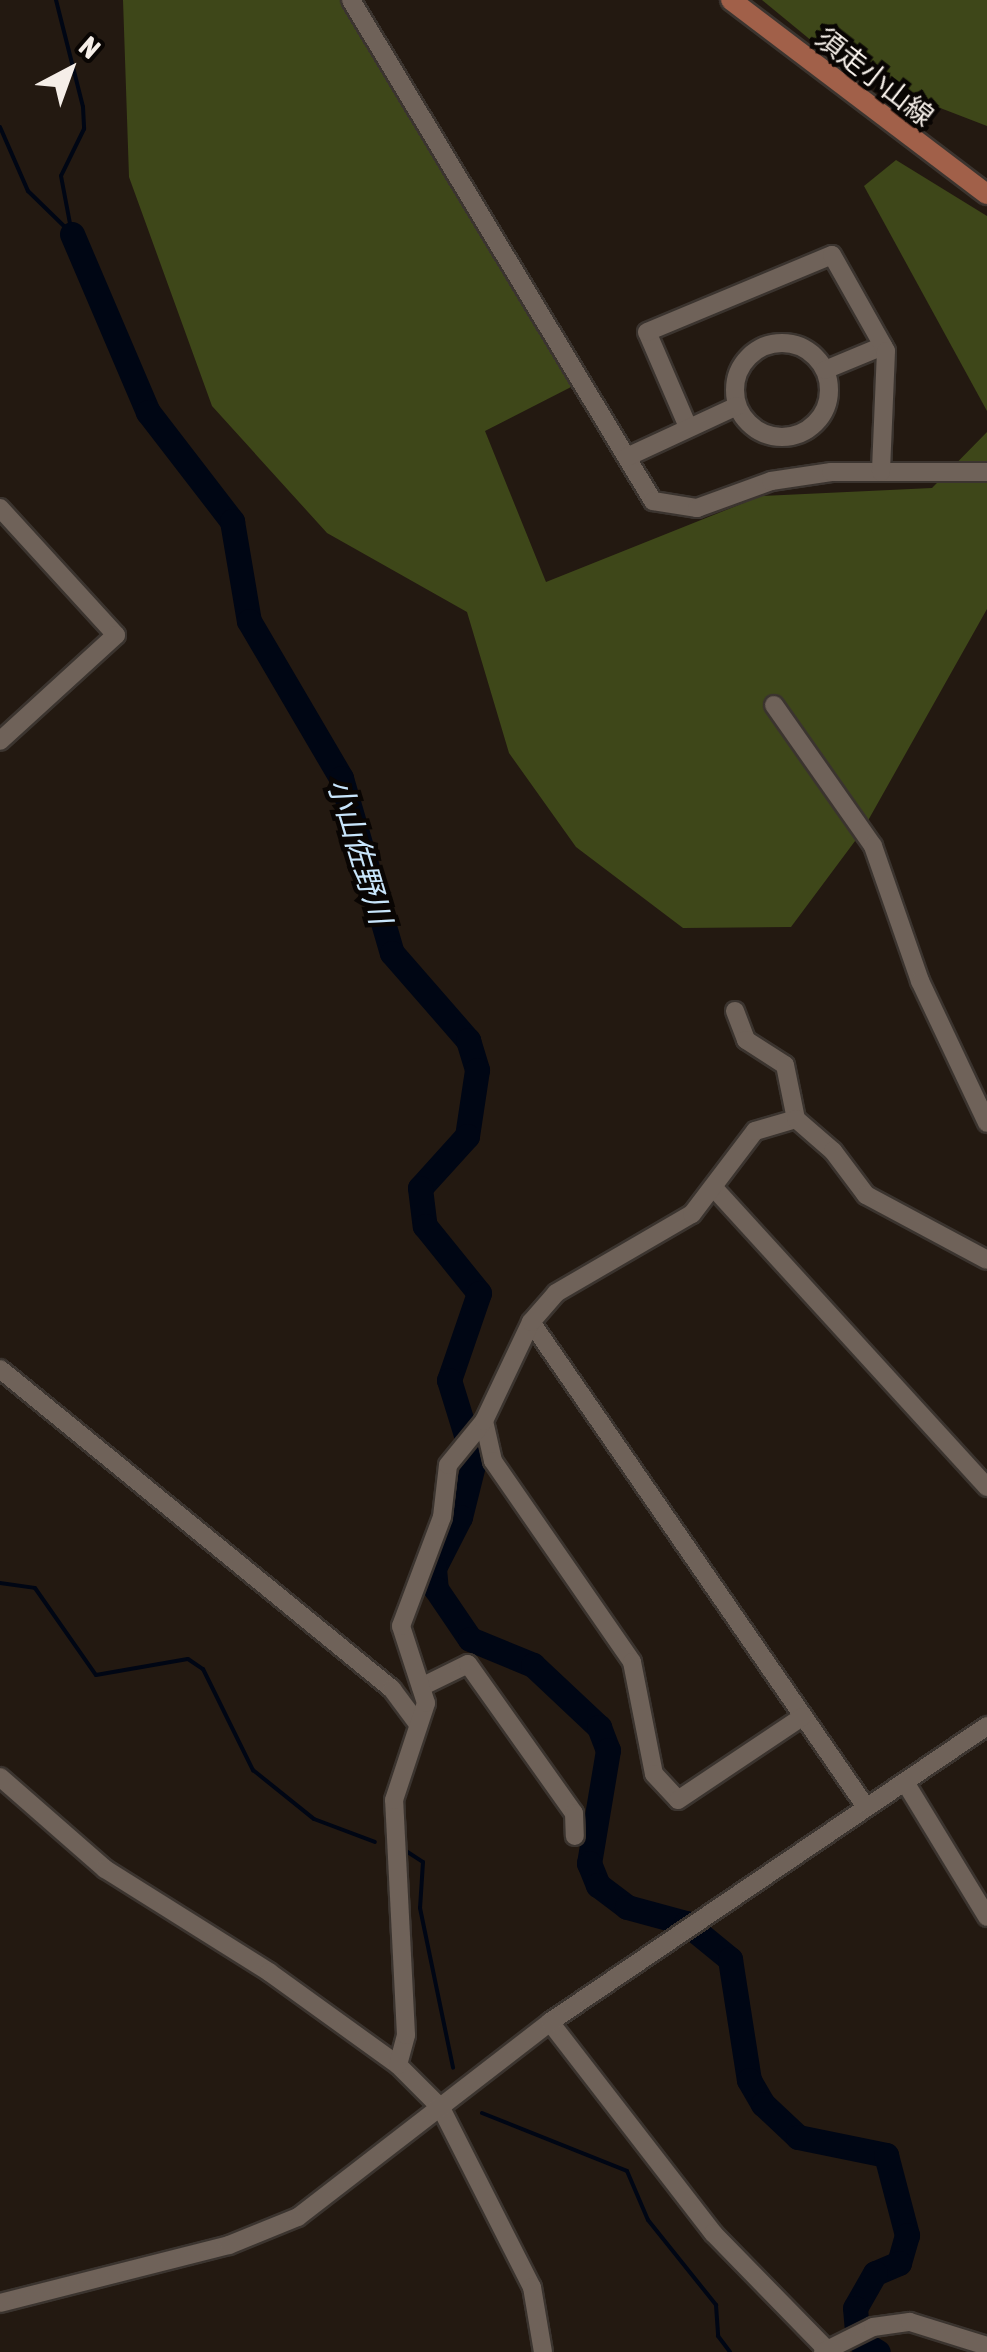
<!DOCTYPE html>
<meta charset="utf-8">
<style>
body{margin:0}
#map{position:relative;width:987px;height:2352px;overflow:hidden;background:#231911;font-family:"Asap Condensed","Noto Sans JP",sans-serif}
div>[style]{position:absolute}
.green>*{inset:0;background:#3e4719}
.stream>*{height:4px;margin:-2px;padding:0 2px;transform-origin:2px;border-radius:2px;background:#000614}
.river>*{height:25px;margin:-12.5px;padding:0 12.5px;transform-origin:12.5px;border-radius:12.5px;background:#000614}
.roads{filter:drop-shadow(2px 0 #3b342f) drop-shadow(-2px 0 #3b342f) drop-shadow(0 2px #3b342f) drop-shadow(0 -2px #3b342f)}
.minor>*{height:18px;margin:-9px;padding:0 9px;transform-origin:9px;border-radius:9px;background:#6f6259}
.minor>.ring{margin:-9px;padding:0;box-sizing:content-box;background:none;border:18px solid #6f6259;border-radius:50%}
.major>*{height:20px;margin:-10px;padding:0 10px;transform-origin:10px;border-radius:10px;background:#a16049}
span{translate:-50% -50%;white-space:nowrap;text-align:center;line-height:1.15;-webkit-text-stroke:9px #090503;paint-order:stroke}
.street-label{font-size:28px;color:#f5eee8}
.water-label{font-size:30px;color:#c8e5fb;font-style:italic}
.north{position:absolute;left:20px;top:20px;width:100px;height:100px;-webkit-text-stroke:8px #090503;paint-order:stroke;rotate:41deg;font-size:28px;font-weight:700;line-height:40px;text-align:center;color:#f5eee8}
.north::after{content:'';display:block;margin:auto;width:35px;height:45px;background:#f5eee8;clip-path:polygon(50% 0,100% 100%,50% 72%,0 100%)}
</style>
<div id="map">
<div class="green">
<div style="clip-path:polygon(123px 0,347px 0,575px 385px,485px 431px,546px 582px,761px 496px,932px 488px,987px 432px,987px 609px,861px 833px,791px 927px,683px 928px,576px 847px,509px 753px,467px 612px,327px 533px,212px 406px,129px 177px)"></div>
<div style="clip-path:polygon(762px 0,987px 0,987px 126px,852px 74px)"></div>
<div style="clip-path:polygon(896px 160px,987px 216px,987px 411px,864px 186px)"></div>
</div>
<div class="stream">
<div style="left:56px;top:0;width:110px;rotate:75.8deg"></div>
<div style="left:83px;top:107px;width:22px;rotate:87deg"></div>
<div style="left:84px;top:129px;width:52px;rotate:116.1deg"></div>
<div style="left:61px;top:176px;width:59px;rotate:79.3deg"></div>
<div style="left:0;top:127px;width:70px;rotate:66.4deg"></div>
<div style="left:28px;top:191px;width:62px;rotate:44.3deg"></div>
<div style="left:0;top:1583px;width:35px;rotate:8deg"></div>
<div style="left:35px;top:1588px;width:106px;rotate:55deg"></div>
<div style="left:96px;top:1675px;width:93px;rotate:-9.9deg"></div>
<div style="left:188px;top:1659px;width:18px;rotate:34deg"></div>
<div style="left:203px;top:1669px;width:113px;rotate:63.7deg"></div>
<div style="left:253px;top:1770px;width:78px;rotate:38.8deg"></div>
<div style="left:314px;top:1819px;width:65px;rotate:20.7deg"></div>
<div style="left:406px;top:1851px;width:20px;rotate:33deg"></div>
<div style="left:423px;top:1862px;width:46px;rotate:93.7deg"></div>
<div style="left:420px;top:1908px;width:163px;rotate:78.3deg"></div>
<div style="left:482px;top:2113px;width:156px;rotate:21.8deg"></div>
<div style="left:627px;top:2171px;width:53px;rotate:66.8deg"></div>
<div style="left:648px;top:2220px;width:109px;rotate:51.3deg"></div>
<div style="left:716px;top:2305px;width:31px;rotate:86deg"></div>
<div style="left:718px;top:2336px;width:20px;rotate:53deg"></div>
</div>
<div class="river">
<div style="left:72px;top:234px;width:194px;rotate:66.9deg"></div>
<div style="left:148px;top:412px;width:138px;rotate:52.4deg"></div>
<div style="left:232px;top:521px;width:101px;rotate:80.4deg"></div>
<div style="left:249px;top:621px;width:182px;rotate:59.6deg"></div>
<div style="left:341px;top:778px;width:182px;rotate:73.8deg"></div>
<div style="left:392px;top:953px;width:116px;rotate:48.9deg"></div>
<div style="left:468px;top:1040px;width:31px;rotate:73deg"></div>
<div style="left:477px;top:1070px;width:67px;rotate:98.6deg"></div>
<div style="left:467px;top:1136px;width:70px;rotate:132.1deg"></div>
<div style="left:420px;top:1188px;width:38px;rotate:83deg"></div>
<div style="left:425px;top:1226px;width:86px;rotate:51.1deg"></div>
<div style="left:479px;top:1293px;width:92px;rotate:109deg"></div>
<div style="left:449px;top:1380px;width:85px;rotate:72.8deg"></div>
<div style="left:474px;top:1461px;width:58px;rotate:104deg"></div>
<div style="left:460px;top:1517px;width:57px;rotate:117deg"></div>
<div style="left:434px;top:1568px;width:21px;rotate:85deg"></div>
<div style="left:436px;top:1589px;width:60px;rotate:55.8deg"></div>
<div style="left:470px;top:1639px;width:68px;rotate:22.4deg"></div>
<div style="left:533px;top:1665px;width:91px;rotate:43.2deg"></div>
<div style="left:599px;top:1727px;width:25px;rotate:69deg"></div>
<div style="left:608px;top:1750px;width:115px;rotate:99.5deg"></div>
<div style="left:589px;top:1863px;width:24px;rotate:68deg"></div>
<div style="left:598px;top:1885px;width:36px;rotate:37deg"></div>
<div style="left:627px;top:1907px;width:61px;rotate:15.2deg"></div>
<div style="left:686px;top:1923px;width:57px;rotate:39.3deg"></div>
<div style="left:730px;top:1959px;width:122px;rotate:81.1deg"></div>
<div style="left:749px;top:2080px;width:28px;rotate:60deg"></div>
<div style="left:763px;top:2104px;width:48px;rotate:43.3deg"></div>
<div style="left:798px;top:2137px;width:90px;rotate:11.6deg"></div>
<div style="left:886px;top:2155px;width:83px;rotate:75.3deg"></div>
<div style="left:907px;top:2235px;width:29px;rotate:106deg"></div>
<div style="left:899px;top:2263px;width:26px;rotate:157deg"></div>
<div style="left:875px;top:2273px;width:40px;rotate:119.7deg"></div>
<div style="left:855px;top:2308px;width:32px;rotate:85deg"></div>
<div style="left:858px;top:2340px;width:23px;rotate:31deg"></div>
</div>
<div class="roads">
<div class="minor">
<div style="left:351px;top:0;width:585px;rotate:58.92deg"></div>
<div style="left:653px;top:501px;width:45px;rotate:9deg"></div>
<div style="left:697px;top:508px;width:79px;rotate:-20deg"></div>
<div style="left:771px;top:481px;width:61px;rotate:-8.5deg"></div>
<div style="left:831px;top:472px;width:156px"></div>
<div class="ring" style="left:735px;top:343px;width:76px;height:76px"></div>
<div style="left:825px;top:370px;width:63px;rotate:-22.5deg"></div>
<div style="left:688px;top:427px;width:103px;rotate:-113.3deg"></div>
<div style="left:647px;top:332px;width:200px;rotate:-22.6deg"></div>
<div style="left:832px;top:255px;width:110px;rotate:60.6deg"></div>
<div style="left:886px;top:351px;width:121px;rotate:92.4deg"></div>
<div style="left:627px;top:457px;width:121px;rotate:-24.9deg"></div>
<div style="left:0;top:508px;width:172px;rotate:47.6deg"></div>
<div style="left:116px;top:635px;width:157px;rotate:137.6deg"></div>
<div style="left:774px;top:705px;width:172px;rotate:54.9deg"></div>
<div style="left:873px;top:846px;width:143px;rotate:70.8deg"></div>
<div style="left:920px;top:981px;width:157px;rotate:64.7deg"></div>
<div style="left:735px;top:1011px;width:31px;rotate:69deg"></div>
<div style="left:746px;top:1040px;width:46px;rotate:32.7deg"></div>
<div style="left:785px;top:1065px;width:55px;rotate:78.5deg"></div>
<div style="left:714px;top:1188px;width:405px;rotate:47.6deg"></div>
<div style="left:531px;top:1322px;width:589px;rotate:55.37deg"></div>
<div style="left:0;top:1369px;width:506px;rotate:39.23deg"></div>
<div style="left:392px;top:1689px;width:44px;rotate:53.4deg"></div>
<div style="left:484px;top:1421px;width:41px;rotate:77.3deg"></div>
<div style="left:493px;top:1461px;width:244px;rotate:55.3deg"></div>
<div style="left:632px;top:1662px;width:114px;rotate:78.9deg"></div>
<div style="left:654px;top:1774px;width:35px;rotate:47deg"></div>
<div style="left:678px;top:1800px;width:149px;rotate:-33.8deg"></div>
<div style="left:421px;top:1687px;width:52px;rotate:-26.1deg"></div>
<div style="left:468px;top:1664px;width:183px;rotate:54.6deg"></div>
<div style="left:574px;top:1813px;width:23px;rotate:88deg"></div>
<div style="left:0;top:1777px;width:140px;rotate:41.2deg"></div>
<div style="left:105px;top:1869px;width:194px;rotate:32.1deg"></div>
<div style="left:269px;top:1972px;width:159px;rotate:35.8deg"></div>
<div style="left:398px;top:2065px;width:61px;rotate:45deg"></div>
<div style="left:441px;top:2108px;width:201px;rotate:63.1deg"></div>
<div style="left:532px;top:2287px;width:66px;rotate:80.4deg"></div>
<div style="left:905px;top:1782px;width:158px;rotate:58.7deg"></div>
<div style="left:550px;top:2022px;width:267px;rotate:52.3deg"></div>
<div style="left:713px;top:2233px;width:163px;rotate:45.7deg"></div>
<div style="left:398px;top:2065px;width:31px;rotate:-75deg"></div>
<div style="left:406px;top:2035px;width:235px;rotate:-92.9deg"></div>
<div style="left:394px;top:1800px;width:102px;rotate:-71.7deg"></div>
<div style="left:426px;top:1703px;width:81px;rotate:-108deg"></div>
<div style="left:401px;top:1626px;width:116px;rotate:-69.4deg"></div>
<div style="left:442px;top:1517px;width:52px;rotate:-83.4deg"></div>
<div style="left:448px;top:1465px;width:57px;rotate:-50.7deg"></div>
<div style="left:484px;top:1421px;width:110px;rotate:-64.6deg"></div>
<div style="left:531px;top:1322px;width:38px;rotate:-49deg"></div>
<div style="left:556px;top:1293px;width:157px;rotate:-30.2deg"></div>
<div style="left:692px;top:1214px;width:104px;rotate:-52.8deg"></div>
<div style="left:755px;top:1131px;width:43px;rotate:-16.3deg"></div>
<div style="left:796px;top:1119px;width:49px;rotate:40.9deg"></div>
<div style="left:833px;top:1151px;width:55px;rotate:53.1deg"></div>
<div style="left:866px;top:1195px;width:137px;rotate:28.2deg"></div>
<div style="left:0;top:2303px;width:236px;rotate:-14.2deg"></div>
<div style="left:229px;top:2245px;width:74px;rotate:-22.1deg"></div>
<div style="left:298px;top:2217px;width:319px;rotate:-37.7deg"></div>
<div style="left:550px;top:2022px;width:528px;rotate:-34.11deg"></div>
<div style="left:823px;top:2352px;width:56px;rotate:-26.6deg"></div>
<div style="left:873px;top:2327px;width:37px;rotate:-8deg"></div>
<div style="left:910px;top:2322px;width:81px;rotate:17.3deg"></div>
</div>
<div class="major">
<div style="left:731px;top:0;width:321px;rotate:37.2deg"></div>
</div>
</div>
<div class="street-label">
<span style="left:875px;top:77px;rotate:38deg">須走小山線</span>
</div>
<div class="water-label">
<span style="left:360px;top:851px;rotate:73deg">小山佐野川</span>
</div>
<div class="north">N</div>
</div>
